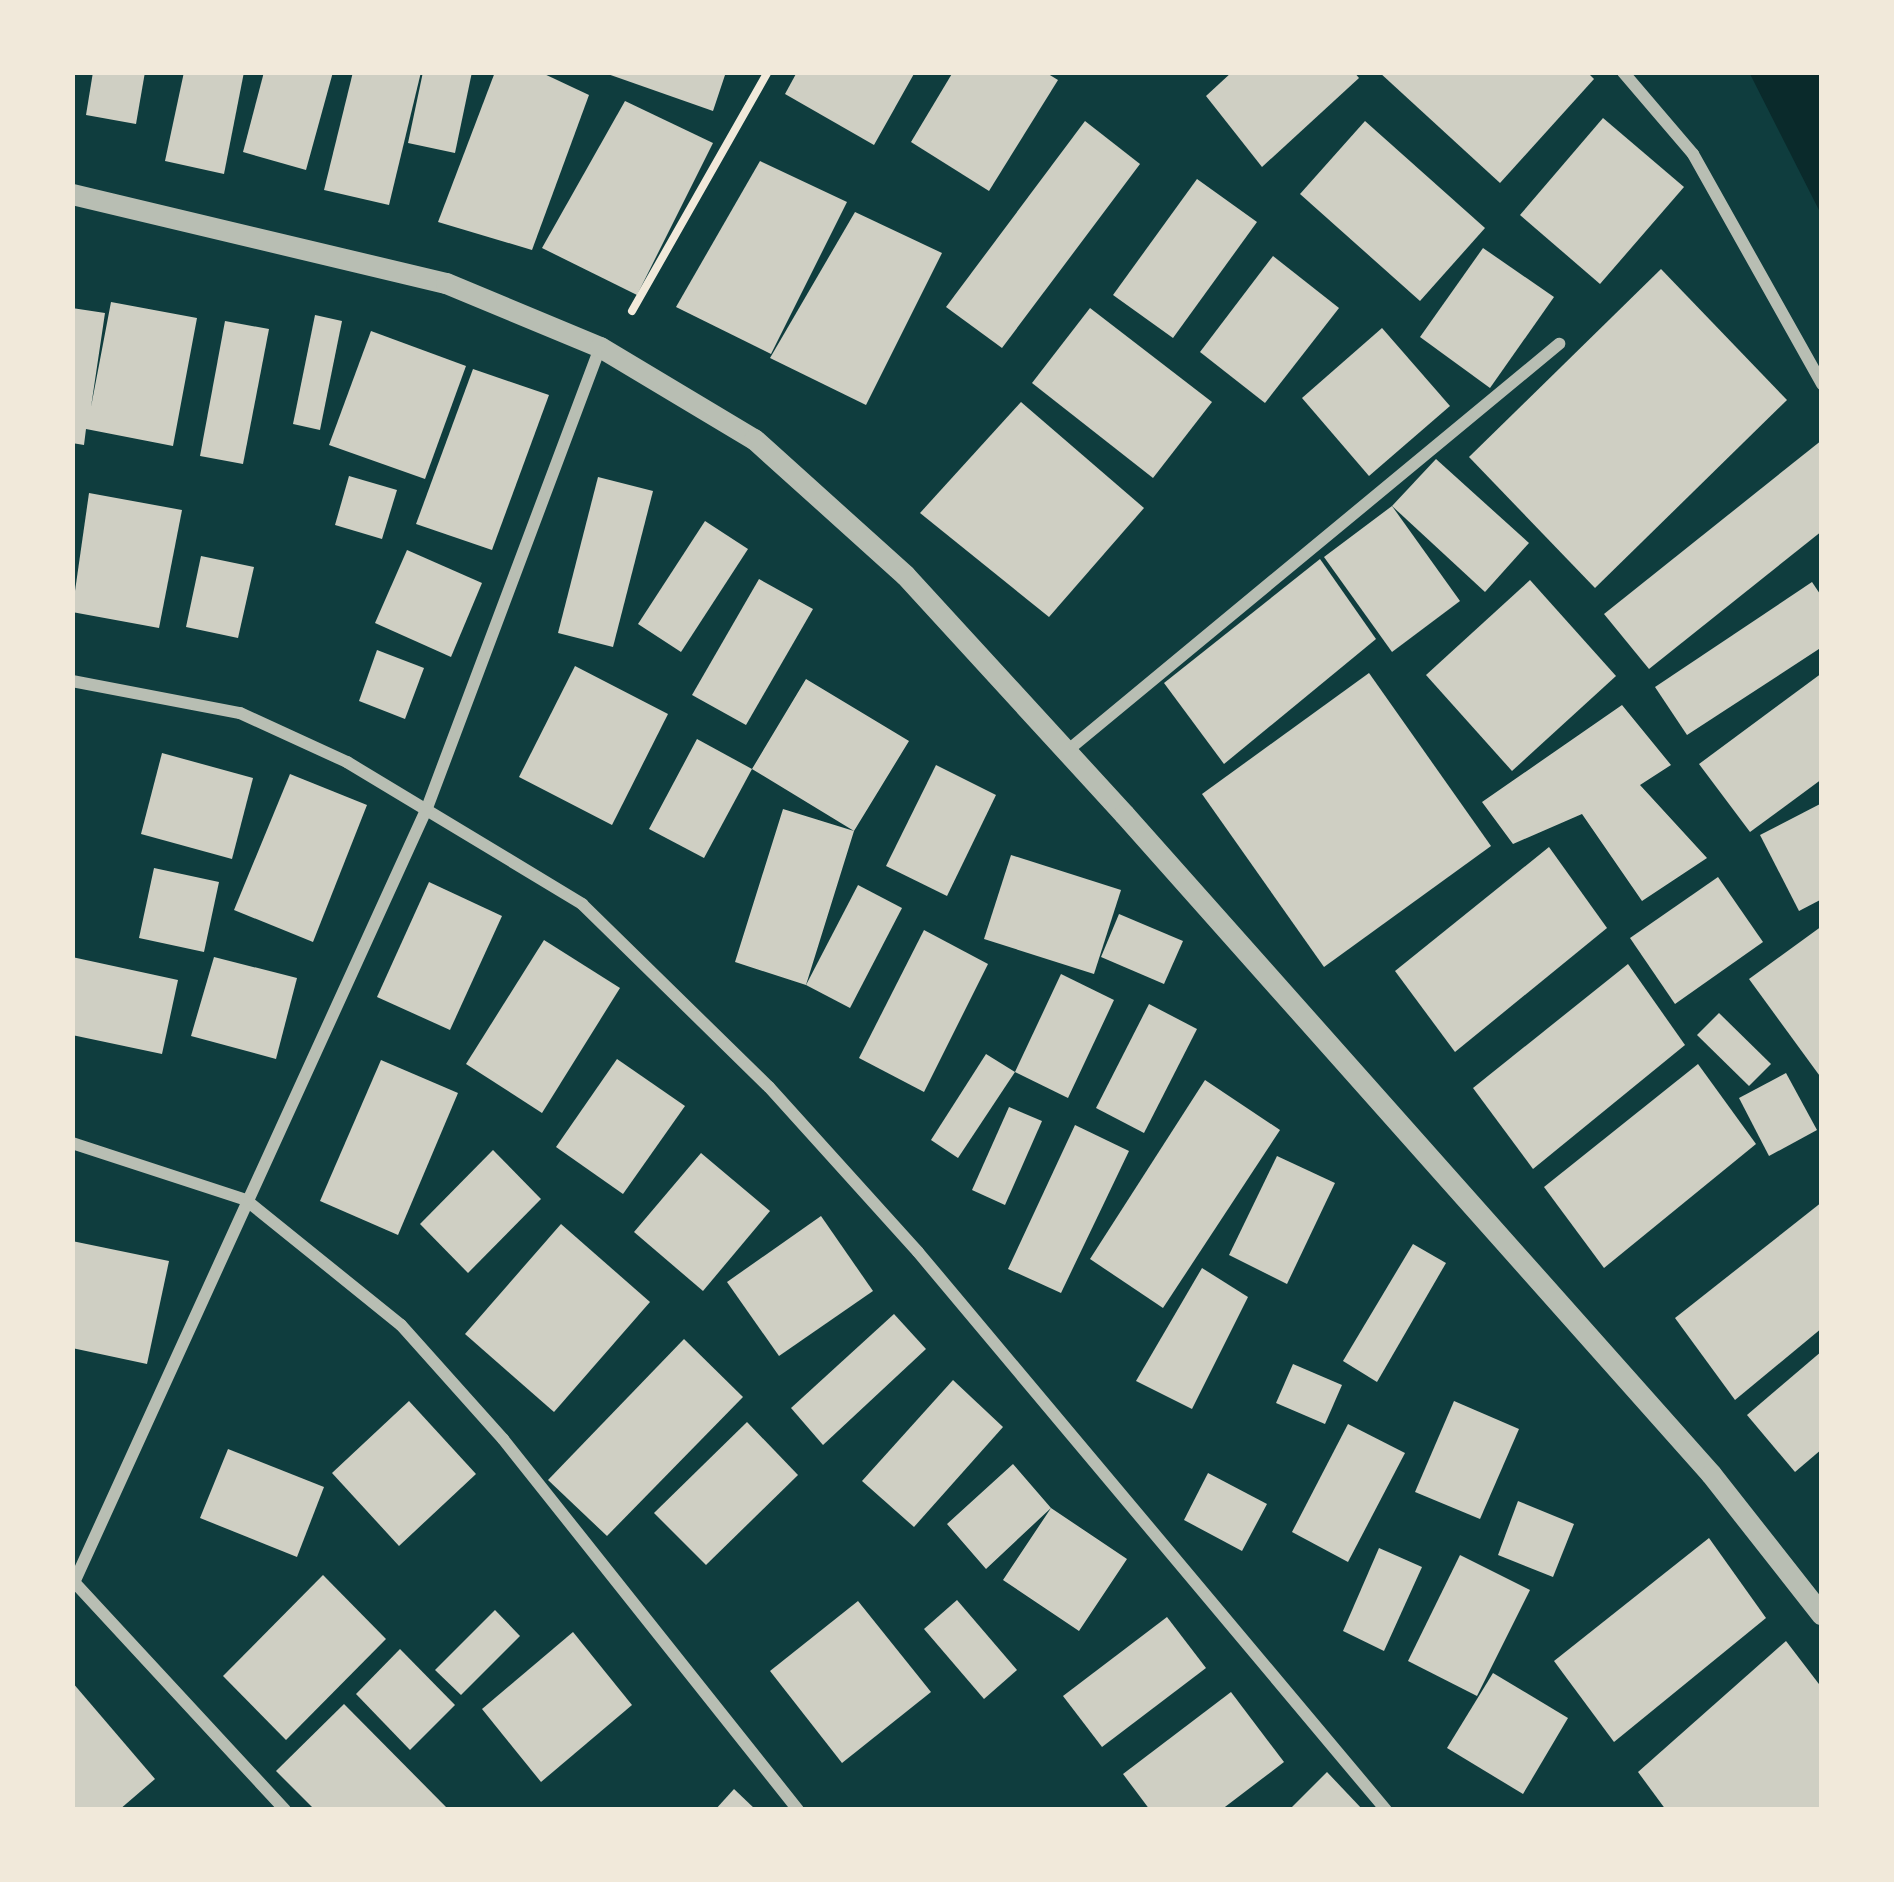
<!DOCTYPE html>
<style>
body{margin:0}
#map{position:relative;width:1894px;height:1882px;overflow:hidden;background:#0f3d3e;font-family:"Alegreya Sans",sans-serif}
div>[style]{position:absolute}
.water>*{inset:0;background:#0a2a2b}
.building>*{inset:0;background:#cfcfc3}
.path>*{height:8px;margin:-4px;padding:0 4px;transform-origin:4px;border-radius:4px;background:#f1e9da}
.minor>*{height:12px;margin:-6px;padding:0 6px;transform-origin:6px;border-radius:6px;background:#b8beb3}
.tertiary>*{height:21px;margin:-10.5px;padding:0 10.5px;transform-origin:10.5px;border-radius:10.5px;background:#b8beb3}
span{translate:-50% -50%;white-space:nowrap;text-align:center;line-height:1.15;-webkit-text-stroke:9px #f1e9da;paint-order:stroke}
.frame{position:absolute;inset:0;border:75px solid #f1e9da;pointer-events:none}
</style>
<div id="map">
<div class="water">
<div style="clip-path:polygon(1749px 72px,1822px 72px,1822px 216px)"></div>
</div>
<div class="building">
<div style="clip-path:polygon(93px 72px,145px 72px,136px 124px,86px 115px)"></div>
<div style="clip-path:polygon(184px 72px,244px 72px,224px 174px,165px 161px)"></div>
<div style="clip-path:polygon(264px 72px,333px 72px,306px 170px,243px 152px)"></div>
<div style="clip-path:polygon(353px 72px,421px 72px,389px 205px,324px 190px)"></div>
<div style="clip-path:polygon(423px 72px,472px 72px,455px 153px,408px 143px)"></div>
<div style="clip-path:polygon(495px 72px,540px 72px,589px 95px,532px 250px,438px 222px)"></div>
<div style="clip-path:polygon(602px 72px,726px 72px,713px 111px)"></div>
<div style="clip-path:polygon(797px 72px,915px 72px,874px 145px,785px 94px)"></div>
<div style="clip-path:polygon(953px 72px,1045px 72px,1058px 80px,989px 191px,911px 142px)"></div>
<div style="clip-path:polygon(1232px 72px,1354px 72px,1359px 78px,1262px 167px,1206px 96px)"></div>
<div style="clip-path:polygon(1379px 72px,1587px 72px,1594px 79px,1500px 183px)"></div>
<div style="clip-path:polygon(625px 101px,713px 143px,637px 295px,542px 248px)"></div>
<div style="clip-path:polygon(1603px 118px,1684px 187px,1600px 284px,1520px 215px)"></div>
<div style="clip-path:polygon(1085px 121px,1140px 164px,1002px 348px,946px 307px)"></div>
<div style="clip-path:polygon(1365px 121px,1485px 228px,1420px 301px,1300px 194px)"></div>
<div style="clip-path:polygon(760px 161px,847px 202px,771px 354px,676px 307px)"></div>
<div style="clip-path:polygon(1197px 179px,1257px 222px,1173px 338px,1113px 295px)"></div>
<div style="clip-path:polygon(855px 212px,942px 253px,866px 405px,770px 358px)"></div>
<div style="clip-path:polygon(1483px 248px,1554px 297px,1490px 388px,1420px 337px)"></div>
<div style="clip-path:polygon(1273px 256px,1339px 308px,1265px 403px,1200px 352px)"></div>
<div style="clip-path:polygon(1661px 269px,1787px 400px,1595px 588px,1469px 457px)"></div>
<div style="clip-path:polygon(111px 302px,197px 318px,173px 446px,86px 429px,84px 445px,72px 443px,72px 308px,105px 313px,91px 407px)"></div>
<div style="clip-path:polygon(1090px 308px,1212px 402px,1153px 478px,1032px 383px)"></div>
<div style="clip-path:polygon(315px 315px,342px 321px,320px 430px,293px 424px)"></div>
<div style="clip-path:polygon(225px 321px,269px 329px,243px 464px,200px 456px)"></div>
<div style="clip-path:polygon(1382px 328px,1450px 406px,1369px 476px,1302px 398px)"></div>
<div style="clip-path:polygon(371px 331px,466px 366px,425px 479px,329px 445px)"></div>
<div style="clip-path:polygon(473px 369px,549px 395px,492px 550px,416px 524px)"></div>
<div style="clip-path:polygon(1021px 402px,1144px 508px,1049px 617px,920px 513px)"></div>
<div style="clip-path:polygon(1822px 440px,1822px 531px,1649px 669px,1604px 614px)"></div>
<div style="clip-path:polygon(1436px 459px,1529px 543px,1485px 592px,1392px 506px)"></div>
<div style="clip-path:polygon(349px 476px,397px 490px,382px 539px,335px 525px)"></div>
<div style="clip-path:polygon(598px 477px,653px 491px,613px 647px,558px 633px)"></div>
<div style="clip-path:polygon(89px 493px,182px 510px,159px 628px,72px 612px)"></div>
<div style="clip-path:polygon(1392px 506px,1460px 601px,1392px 652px,1324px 557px)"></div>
<div style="clip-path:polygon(705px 521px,748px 549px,681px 652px,638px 624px)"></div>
<div style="clip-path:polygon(407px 550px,482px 583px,451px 657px,375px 623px)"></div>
<div style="clip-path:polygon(201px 556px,254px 567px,238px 638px,186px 627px)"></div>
<div style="clip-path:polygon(1320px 559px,1376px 639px,1224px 764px,1164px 683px)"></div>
<div style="clip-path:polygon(759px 579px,813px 609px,746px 725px,692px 695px)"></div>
<div style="clip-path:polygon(1530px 580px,1616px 676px,1512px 771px,1426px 675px)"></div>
<div style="clip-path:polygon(1812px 582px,1822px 597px,1822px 647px,1687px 735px,1655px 687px)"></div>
<div style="clip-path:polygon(377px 650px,424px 668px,405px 719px,359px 701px)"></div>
<div style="clip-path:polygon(575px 666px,668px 714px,612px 825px,519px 777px)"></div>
<div style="clip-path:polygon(1369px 673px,1491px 846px,1324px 967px,1202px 794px)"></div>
<div style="clip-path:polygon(1822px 673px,1822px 779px,1750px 832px,1699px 764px)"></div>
<div style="clip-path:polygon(806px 679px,909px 741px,854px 831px,806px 985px,735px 962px,783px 809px,854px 831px,752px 769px)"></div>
<div style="clip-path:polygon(1622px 705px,1671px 765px,1640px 785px,1707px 858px,1642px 901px,1582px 814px,1513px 844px,1482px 802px)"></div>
<div style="clip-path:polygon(697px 739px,752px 769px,704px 858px,649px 829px)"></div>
<div style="clip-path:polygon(162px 753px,253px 778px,232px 859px,141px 834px)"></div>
<div style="clip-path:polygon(936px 765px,996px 795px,947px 896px,886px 866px)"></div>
<div style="clip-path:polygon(290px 774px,367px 805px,313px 942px,234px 910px)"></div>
<div style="clip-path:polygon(1822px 803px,1822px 899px,1799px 911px,1760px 835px)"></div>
<div style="clip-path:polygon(1549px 847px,1607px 928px,1455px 1052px,1395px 971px)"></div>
<div style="clip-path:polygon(1011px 855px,1121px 890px,1094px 974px,984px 939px)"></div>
<div style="clip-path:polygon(154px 868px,219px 882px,204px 952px,139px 938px)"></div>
<div style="clip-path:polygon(1718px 877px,1763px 942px,1675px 1004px,1630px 938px)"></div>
<div style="clip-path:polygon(429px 882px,502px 916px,450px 1030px,377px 997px)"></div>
<div style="clip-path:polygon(858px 885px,902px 908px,850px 1008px,806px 985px)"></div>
<div style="clip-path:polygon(1119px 914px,1183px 941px,1164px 984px,1101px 957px)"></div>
<div style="clip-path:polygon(1822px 926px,1822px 1079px,1749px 979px)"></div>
<div style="clip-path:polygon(924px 930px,988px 964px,924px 1092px,859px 1058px)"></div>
<div style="clip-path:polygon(544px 940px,620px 988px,542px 1113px,466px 1064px)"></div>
<div style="clip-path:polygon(72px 957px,178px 980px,162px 1054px,72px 1035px)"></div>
<div style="clip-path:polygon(214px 957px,297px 978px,276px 1059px,191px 1036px)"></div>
<div style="clip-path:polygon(1628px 964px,1685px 1045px,1533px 1169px,1473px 1088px)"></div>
<div style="clip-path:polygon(1061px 974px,1114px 1000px,1068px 1098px,1015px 1072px)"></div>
<div style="clip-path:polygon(1149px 1004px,1197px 1029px,1144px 1133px,1096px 1108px)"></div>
<div style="clip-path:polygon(1719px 1013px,1771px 1064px,1749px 1086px,1697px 1035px)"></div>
<div style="clip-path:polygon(986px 1054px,1015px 1072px,958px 1158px,931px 1140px)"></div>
<div style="clip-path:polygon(617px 1059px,685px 1106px,623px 1194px,556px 1147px)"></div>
<div style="clip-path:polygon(381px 1060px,458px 1093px,398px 1235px,320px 1201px)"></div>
<div style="clip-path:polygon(1698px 1064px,1756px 1144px,1604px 1268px,1544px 1187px)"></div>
<div style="clip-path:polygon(1786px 1073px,1817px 1130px,1769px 1156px,1739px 1098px)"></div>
<div style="clip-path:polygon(1205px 1080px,1280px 1130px,1163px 1308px,1090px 1259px)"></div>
<div style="clip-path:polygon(1009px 1107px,1042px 1121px,1005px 1205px,972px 1190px)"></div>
<div style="clip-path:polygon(1075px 1125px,1129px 1151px,1061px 1293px,1008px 1269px)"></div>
<div style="clip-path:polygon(493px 1150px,541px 1199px,468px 1273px,420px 1224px)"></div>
<div style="clip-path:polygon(701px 1153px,770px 1211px,703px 1291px,634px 1232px)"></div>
<div style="clip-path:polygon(1277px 1156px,1335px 1183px,1287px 1284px,1229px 1255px)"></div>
<div style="clip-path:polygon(1822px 1202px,1822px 1328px,1735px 1400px,1675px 1318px)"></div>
<div style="clip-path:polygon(821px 1216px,873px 1291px,779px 1356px,727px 1282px)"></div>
<div style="clip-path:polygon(561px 1224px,650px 1302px,554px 1412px,465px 1334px)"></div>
<div style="clip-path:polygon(72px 1241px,169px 1261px,147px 1364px,72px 1348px)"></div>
<div style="clip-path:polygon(1413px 1244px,1446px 1263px,1377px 1382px,1343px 1361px)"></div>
<div style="clip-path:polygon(1202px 1268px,1248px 1297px,1192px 1409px,1136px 1381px)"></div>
<div style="clip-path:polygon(894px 1314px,926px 1349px,823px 1445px,791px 1408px)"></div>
<div style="clip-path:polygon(684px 1339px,743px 1397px,607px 1536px,548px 1480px)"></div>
<div style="clip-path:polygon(1822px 1351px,1822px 1449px,1795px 1472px,1747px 1415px)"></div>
<div style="clip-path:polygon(1293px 1364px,1342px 1385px,1325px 1424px,1276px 1403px)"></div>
<div style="clip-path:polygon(953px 1380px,1003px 1427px,914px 1527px,862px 1481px)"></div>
<div style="clip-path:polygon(409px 1401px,476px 1474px,399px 1546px,332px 1473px)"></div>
<div style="clip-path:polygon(1454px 1401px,1519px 1429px,1480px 1519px,1415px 1492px)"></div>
<div style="clip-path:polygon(747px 1422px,798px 1475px,706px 1565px,654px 1513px)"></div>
<div style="clip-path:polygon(1348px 1424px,1405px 1453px,1348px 1562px,1292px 1532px)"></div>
<div style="clip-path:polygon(228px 1449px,324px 1487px,297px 1557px,200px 1518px)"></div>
<div style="clip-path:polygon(1013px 1464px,1051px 1508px,1127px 1559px,1079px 1631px,1003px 1580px,1051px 1508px,986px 1569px,947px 1524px)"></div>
<div style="clip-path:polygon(1208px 1473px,1267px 1504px,1242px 1551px,1184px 1520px)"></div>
<div style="clip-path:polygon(1518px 1501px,1574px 1524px,1553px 1577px,1498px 1555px)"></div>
<div style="clip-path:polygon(1709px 1538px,1766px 1618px,1614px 1742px,1554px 1661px)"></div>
<div style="clip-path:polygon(1379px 1548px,1422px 1567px,1384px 1651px,1343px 1631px)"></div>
<div style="clip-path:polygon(1460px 1555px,1530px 1590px,1477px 1696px,1408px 1661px)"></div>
<div style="clip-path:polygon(323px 1575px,386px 1639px,286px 1740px,223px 1676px)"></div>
<div style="clip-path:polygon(957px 1600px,1017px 1670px,984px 1699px,924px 1629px)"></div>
<div style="clip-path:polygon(858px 1601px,931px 1692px,842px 1763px,770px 1671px)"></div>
<div style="clip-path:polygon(495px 1610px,520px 1636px,461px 1695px,435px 1670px)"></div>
<div style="clip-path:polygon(1167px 1617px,1206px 1668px,1102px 1747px,1063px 1696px)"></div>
<div style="clip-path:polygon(573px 1632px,632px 1705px,541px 1782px,482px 1709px)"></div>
<div style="clip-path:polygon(1786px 1641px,1822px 1688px,1822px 1810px,1666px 1810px,1638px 1772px)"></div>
<div style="clip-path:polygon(400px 1649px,455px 1705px,410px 1750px,356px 1694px)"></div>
<div style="clip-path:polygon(1493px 1673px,1568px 1718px,1523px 1794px,1447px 1748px)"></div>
<div style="clip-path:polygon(72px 1682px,155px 1779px,119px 1810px,72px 1810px)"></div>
<div style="clip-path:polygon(1231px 1692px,1284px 1762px,1221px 1810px,1150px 1810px,1123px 1774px)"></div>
<div style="clip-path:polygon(344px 1704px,449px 1810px,315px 1810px,276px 1771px)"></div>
<div style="clip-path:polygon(1327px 1772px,1363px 1810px,1289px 1810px)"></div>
<div style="clip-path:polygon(734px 1789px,756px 1810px,715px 1810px)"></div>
</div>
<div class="path">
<div style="left:632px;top:311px;width:275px;rotate:-60.4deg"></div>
</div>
<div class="minor">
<div style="left:1623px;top:72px;width:108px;rotate:49.5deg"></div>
<div style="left:1693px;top:154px;width:264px;rotate:60.7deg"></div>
<div style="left:72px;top:681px;width:171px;rotate:10.8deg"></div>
<div style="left:240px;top:713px;width:118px;rotate:24.6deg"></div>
<div style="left:347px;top:762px;width:275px;rotate:31.1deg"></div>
<div style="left:582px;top:904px;width:262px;rotate:44.4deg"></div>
<div style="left:769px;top:1087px;width:222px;rotate:47.9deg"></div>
<div style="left:918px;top:1252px;width:728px;rotate:50.01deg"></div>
<div style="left:1067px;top:751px;width:639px;rotate:-39.6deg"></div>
<div style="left:72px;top:1143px;width:183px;rotate:18.1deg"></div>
<div style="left:246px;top:1200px;width:199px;rotate:38.9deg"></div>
<div style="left:401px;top:1325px;width:153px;rotate:48.2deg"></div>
<div style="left:503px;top:1439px;width:474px;rotate:51.5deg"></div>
<div style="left:75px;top:1583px;width:309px;rotate:47.2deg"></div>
<div style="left:72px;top:1587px;width:856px;rotate:-65.5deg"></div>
<div style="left:427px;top:808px;width:492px;rotate:-69.4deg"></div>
</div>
<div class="tertiary">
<div style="left:72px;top:194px;width:384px;rotate:13.4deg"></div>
<div style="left:446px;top:283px;width:167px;rotate:22.6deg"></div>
<div style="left:600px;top:347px;width:179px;rotate:30.9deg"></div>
<div style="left:754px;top:439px;width:203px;rotate:42deg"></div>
<div style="left:905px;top:575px;width:324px;rotate:47.5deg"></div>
<div style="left:1124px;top:814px;width:883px;rotate:48.35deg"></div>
<div style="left:1711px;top:1474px;width:179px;rotate:51.8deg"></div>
</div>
<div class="frame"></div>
</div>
